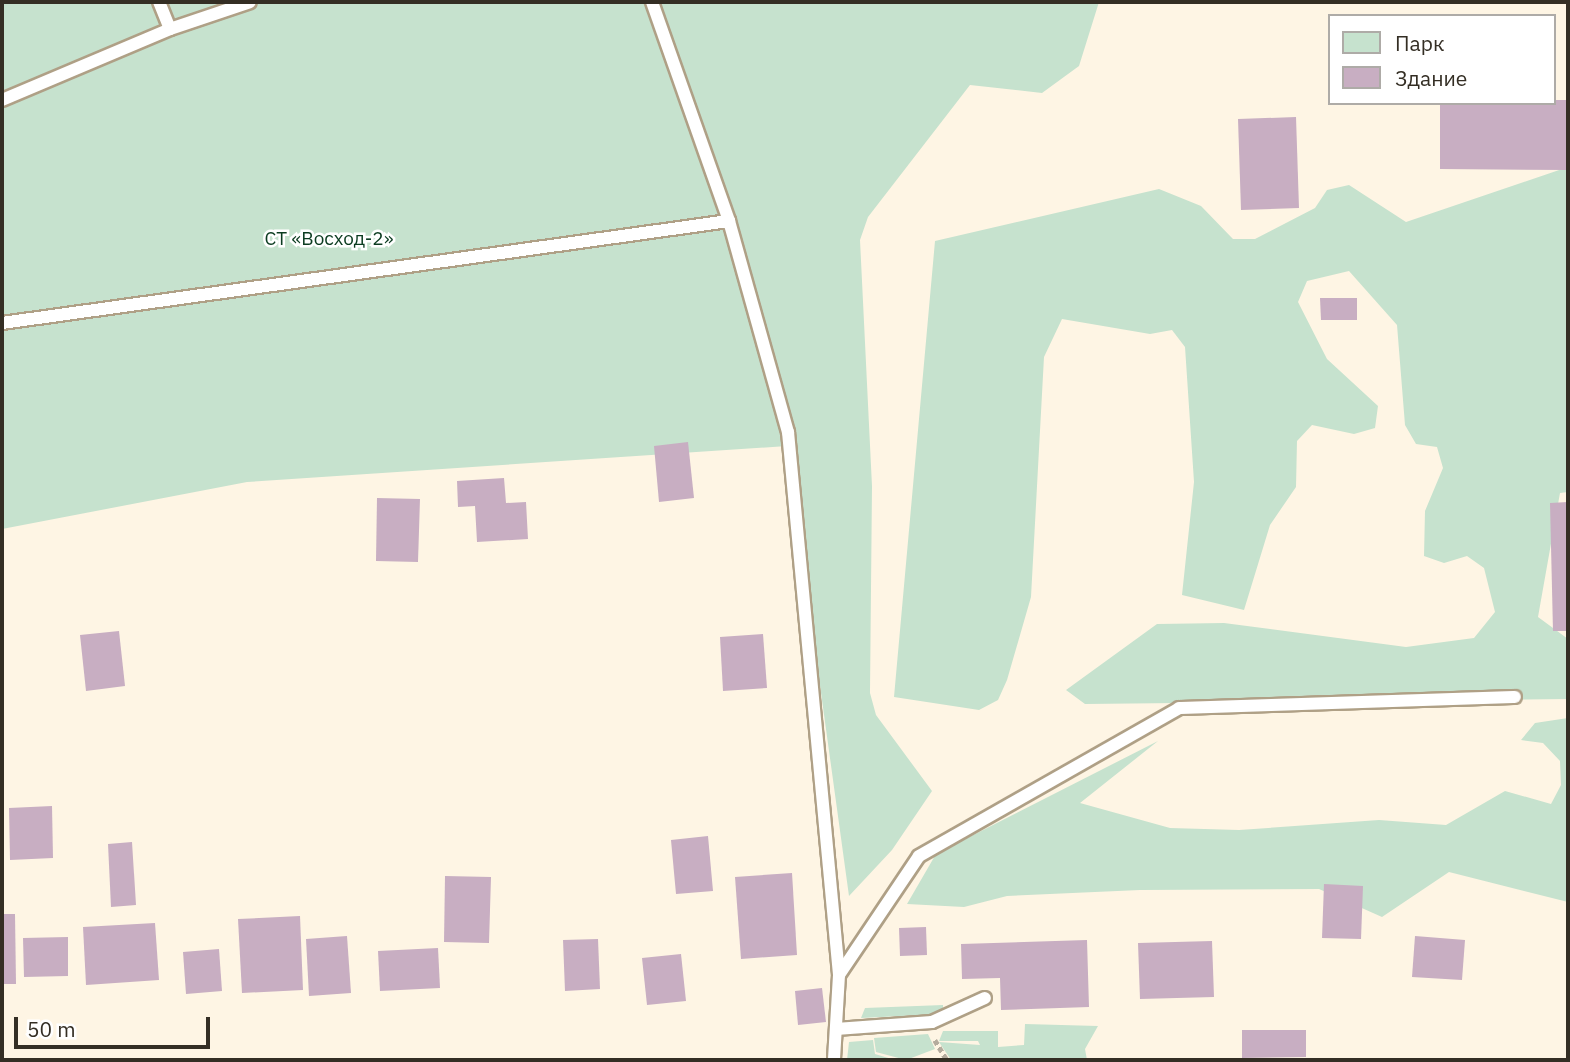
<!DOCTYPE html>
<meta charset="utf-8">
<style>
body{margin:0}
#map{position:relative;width:1570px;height:1062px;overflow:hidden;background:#fef5e4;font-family:"IBM Plex Sans",sans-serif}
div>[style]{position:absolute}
.green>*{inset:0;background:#c6e2ce}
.building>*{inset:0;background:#c8aec2}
.path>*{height:4.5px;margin-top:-2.25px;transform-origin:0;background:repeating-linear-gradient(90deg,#b4ac9e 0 5px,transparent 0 8.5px)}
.roads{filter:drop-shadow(2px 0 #afa086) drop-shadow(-2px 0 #afa086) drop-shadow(0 2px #afa086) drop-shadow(0 -2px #afa086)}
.service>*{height:12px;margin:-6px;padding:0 6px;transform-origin:6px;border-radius:6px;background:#fff}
span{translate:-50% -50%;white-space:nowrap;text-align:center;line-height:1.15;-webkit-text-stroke:5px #fff;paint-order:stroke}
.park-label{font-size:19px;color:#0b3c20}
.frame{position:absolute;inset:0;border:4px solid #342e24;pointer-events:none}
.legend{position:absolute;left:1328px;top:14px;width:228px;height:91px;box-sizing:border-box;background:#fff;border:2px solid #aeaba7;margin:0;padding:9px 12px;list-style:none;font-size:21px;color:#342e24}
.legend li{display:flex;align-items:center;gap:14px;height:35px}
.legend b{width:35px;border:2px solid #aeaba7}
.scale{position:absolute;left:14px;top:1017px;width:196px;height:32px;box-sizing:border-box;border:4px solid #342e24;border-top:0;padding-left:9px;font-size:21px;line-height:24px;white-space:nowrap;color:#342e24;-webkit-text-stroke:5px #fff;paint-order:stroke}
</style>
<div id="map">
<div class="green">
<div style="clip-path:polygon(2px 2px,1099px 2px,1079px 66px,1042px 93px,970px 85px,868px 217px,860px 240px,872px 486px,870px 693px,876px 715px,932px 791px,892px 850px,849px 896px,787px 446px,247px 482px,2px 529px)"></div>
<div style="clip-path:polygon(1568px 167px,1568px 492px,1560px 493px,1538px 617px,1568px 639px,1568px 699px,1085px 704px,1066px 690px,1157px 624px,1224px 623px,1406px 647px,1474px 638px,1495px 612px,1484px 568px,1467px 556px,1444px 563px,1424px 556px,1425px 511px,1443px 468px,1437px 447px,1416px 444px,1405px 425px,1397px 325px,1349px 271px,1307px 281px,1298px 302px,1327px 359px,1378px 406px,1375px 428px,1354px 434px,1312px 425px,1297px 441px,1296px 487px,1270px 525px,1244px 610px,1182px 595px,1194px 482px,1185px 347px,1172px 330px,1150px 334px,1062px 319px,1044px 357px,1031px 597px,1007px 680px,998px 700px,979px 710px,894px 697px,935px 241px,1159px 189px,1201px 206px,1233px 239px,1255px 239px,1315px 208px,1327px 190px,1349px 185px,1406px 222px)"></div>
<div style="clip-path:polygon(1568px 718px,1568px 902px,1449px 872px,1382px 917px,1319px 889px,1140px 890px,1007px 896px,964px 907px,907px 904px,936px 854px,1158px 741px,1080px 803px,1170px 828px,1239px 830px,1379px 820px,1446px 825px,1505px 791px,1551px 804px,1561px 785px,1560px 761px,1543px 743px,1521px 740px,1535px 723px)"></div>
<div style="clip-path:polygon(943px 1005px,943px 1014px,861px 1018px,865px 1008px)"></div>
<div style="clip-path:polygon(1025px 1024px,1098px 1026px,1085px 1049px,1087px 1060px,951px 1060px,939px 1042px,980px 1045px,978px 1041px,939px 1041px,943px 1031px,998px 1031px,998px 1047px,1024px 1045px)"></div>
<div style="clip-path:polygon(928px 1034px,935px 1049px,906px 1060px,876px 1052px,874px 1038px)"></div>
<div style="clip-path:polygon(873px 1040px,875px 1054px,895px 1060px,847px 1060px,849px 1042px)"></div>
</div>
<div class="building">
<div style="clip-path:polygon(1554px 100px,1568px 100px,1568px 170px,1440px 169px,1440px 103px,1554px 103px)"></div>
<div style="clip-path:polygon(1296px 117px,1299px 208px,1241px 210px,1238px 119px)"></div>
<div style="clip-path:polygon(1320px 298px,1357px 298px,1357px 320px,1321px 320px)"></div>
<div style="clip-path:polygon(688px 442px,694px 498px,659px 502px,654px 446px)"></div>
<div style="clip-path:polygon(504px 478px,506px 503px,526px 502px,528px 539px,477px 542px,475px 506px,458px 507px,457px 481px)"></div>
<div style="clip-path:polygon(377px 498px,420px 499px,418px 562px,376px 561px)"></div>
<div style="clip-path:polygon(1568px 502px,1568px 631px,1553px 631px,1550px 503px)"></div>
<div style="clip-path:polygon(119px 631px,125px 686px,86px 691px,80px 635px)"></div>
<div style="clip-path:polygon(763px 634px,767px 688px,723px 691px,720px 637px)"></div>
<div style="clip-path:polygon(52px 806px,53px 858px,10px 860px,9px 808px)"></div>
<div style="clip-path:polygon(708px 836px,713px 891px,676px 894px,671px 840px)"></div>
<div style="clip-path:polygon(132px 842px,136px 905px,111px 907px,108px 844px)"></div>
<div style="clip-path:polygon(792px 873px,797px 955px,741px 959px,735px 877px)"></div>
<div style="clip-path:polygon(445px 876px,491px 877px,489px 943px,444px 942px)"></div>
<div style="clip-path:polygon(1324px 884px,1363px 886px,1361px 939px,1322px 938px)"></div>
<div style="clip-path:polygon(2px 914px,15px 914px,16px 984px,2px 984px)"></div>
<div style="clip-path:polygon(300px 916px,303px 990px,242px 993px,238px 919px)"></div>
<div style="clip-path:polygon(155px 923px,159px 980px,86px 985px,83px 927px)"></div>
<div style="clip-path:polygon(926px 927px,927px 955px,900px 956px,899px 928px)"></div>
<div style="clip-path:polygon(347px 936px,351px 993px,309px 996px,306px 939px)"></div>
<div style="clip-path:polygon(1415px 936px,1465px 940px,1462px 980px,1412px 977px)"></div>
<div style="clip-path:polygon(68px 937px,68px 976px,24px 977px,23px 938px)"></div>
<div style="clip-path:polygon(598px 939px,600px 989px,565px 991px,563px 940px)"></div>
<div style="clip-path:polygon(1087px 940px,1089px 1007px,1001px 1010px,1000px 978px,962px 979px,961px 944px)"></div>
<div style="clip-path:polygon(1212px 941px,1214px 997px,1140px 999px,1138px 943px)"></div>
<div style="clip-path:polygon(438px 948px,440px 988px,380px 991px,378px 951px)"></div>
<div style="clip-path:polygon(219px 949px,222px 991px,186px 994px,183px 952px)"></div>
<div style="clip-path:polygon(681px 954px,686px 1001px,647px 1005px,642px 958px)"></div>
<div style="clip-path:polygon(822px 988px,826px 1022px,798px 1025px,795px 991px)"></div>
<div style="clip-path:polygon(1242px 1030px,1306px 1030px,1306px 1057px,1242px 1058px)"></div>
</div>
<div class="path">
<div style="left:935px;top:1040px;width:23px;rotate:59deg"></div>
</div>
<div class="roads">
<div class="service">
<div style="left:652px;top:2px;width:232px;rotate:70.6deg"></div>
<div style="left:729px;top:221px;width:219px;rotate:74.4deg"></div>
<div style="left:788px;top:432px;width:545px;rotate:84.63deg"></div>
<div style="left:839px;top:975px;width:85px;rotate:93.4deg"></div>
<div style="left:170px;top:29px;width:84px;rotate:-18.6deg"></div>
<div style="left:2px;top:100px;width:182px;rotate:-22.9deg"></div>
<div style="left:170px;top:29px;width:29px;rotate:-112deg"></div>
<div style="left:2px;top:323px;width:734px;rotate:-7.99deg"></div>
<div style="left:839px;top:975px;width:143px;rotate:-56.1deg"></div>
<div style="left:919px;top:856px;width:299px;rotate:-29.6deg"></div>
<div style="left:1179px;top:708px;width:336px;rotate:-1.9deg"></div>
<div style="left:836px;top:1029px;width:96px;rotate:-4.2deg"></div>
<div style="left:932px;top:1022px;width:58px;rotate:-24.4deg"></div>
</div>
</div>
<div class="park-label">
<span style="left:329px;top:239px">СТ «Восход-2»</span>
</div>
<div class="frame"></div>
<ul class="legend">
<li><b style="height:19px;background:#c6e2ce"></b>Парк</li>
<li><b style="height:19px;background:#c8aec2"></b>Здание</li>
</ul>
<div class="scale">50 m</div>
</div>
